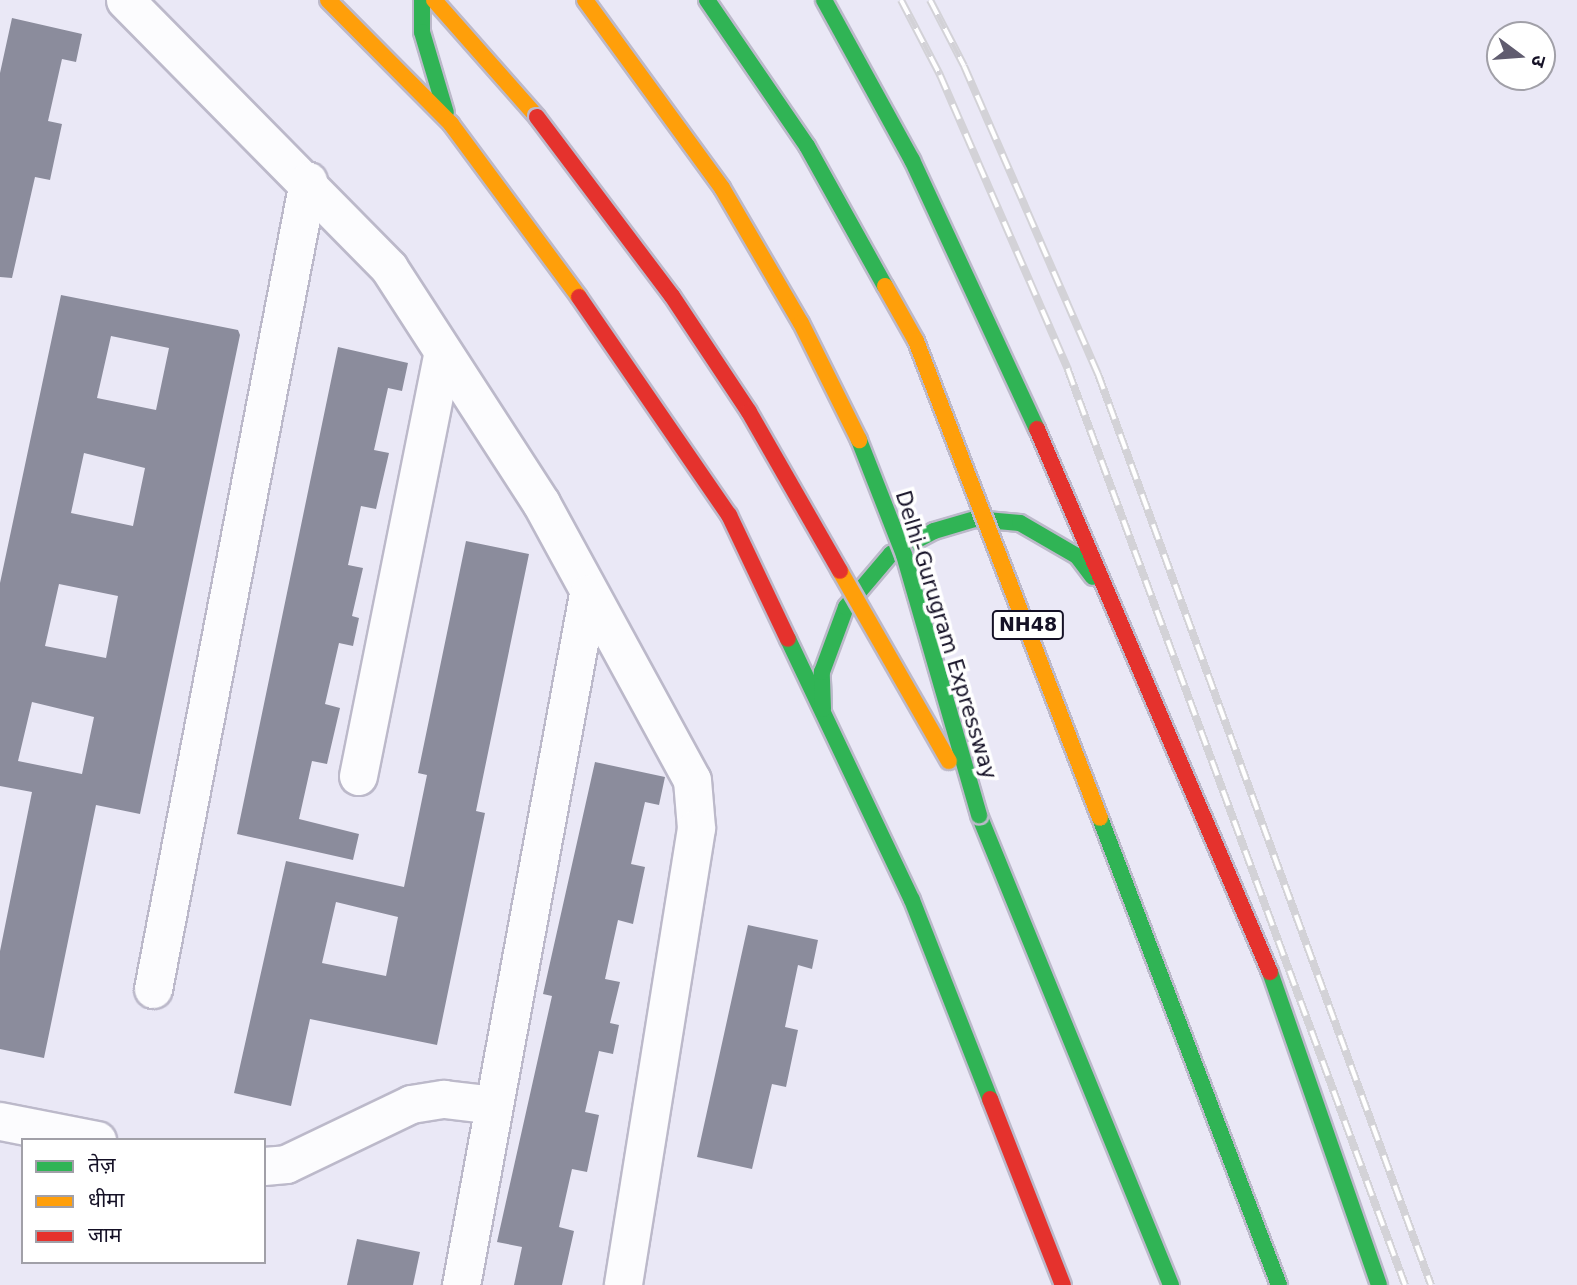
<!DOCTYPE html>
<meta charset="utf-8">
<style>
body{margin:0}
#map{position:relative;width:1577px;height:1285px;overflow:hidden;background:#eae8f6;font-family:"DejaVu Sans","Noto Sans Devanagari",sans-serif}
div>[style]{position:absolute}
.building>*{inset:0;background:#8b8c9c}
.roads{filter:drop-shadow(2px 0 #bcb9ca) drop-shadow(-2px 0 #bcb9ca) drop-shadow(0 2px #bcb9ca) drop-shadow(0 -2px #bcb9ca)}
.street>*{height:37px;margin:-18.5px;padding:0 18.5px;transform-origin:18.5px;border-radius:18.5px;background:#fcfcfe}
.fast>*{height:16px;margin:-8px;padding:0 8px;transform-origin:8px;border-radius:8px;background:#30b455}
.slow>*{height:16px;margin:-8px;padding:0 8px;transform-origin:8px;border-radius:8px;background:#ff9f0a}
.jam>*{height:16px;margin:-8px;padding:0 8px;transform-origin:8px;border-radius:8px;background:#e5322d}
.rail>*{height:8px;margin-top:-4px;transform-origin:0;background:repeating-linear-gradient(90deg,#fff 0 16px,#d3d2d7 0 32px);box-sizing:border-box;border-block:2px solid #d3d2d7}
.bridges{filter:drop-shadow(2px 0 #bcb9ca) drop-shadow(-2px 0 #bcb9ca) drop-shadow(0 2px #bcb9ca) drop-shadow(0 -2px #bcb9ca)}
.fast-bridge>*{height:16px;margin:-8px;padding:0 8px;transform-origin:8px;border-radius:8px;background:#30b455}
.slow-bridge>*{height:16px;margin:-8px;padding:0 8px;transform-origin:8px;border-radius:8px;background:#ff9f0a}
.jam-bridge>*{height:16px;margin:-8px;padding:0 8px;transform-origin:8px;border-radius:8px;background:#e5322d}
span{translate:-50% -50%;white-space:nowrap;text-align:center;line-height:1.15;-webkit-text-stroke:7px #fff;paint-order:stroke}
.shield-label span{padding:2px 5px;background:#fff;border:2px solid;border-radius:5px;-webkit-text-stroke-width:0}
.shield-label{font-size:19px;color:#151126;font-weight:700}
.street-label{font-size:21px;color:#151126}
.legend{position:absolute;left:21px;top:1138px;width:245px;height:126px;box-sizing:border-box;background:#fff;border:2px solid #a1a0a8;margin:0;padding:9px 12px;list-style:none;font-size:21px;color:#151126}
.legend li{display:flex;align-items:center;gap:14px;height:35px}
.legend b{width:35px;border:2px solid #a1a0a8}
.north{position:absolute;left:1486px;top:21px;width:70px;height:70px;box-sizing:border-box;background:#fff;border:2px solid #a1a0a8;border-radius:50%;rotate:106deg;font-size:19px;font-weight:700;line-height:28px;text-align:center;color:#151126}
.north::after{content:'';display:block;margin:auto;width:24px;height:32px;background:#605c6f;clip-path:polygon(50% 0,100% 100%,50% 72%,0 100%)}
</style>
<div id="map">
<div class="building">
<div style="clip-path:polygon(12px 18px,82px 34px,76px 62px,62px 59px,48px 121px,62px 124px,50px 180px,35px 177px,12px 278px,0 277px,0 73px)"></div>
<div style="clip-path:polygon(evenodd,61px 295px,238px 330px,240px 335px,140px 814px,96px 805px,44px 1058px,0 1049px,0 951px,32px 792px,0 786px,0 583px,61px 295px,111px 336px,169px 348px,156px 410px,97px 398px,111px 336px,61px 295px,84px 453px,145px 468px,133px 526px,71px 513px,84px 453px,61px 295px,59px 584px,118px 596px,106px 658px,45px 646px,59px 584px,61px 295px,32px 702px,94px 717px,82px 774px,18px 761px,32px 702px)"></div>
<div style="clip-path:polygon(338px 347px,408px 363px,402px 391px,388px 388px,374px 450px,389px 453px,376px 509px,361px 506px,348px 565px,363px 568px,352px 616px,359px 618px,353px 646px,339px 643px,325px 704px,340px 708px,327px 764px,312px 761px,299px 819px,359px 834px,353px 860px,237px 834px)"></div>
<div style="clip-path:polygon(evenodd,466px 541px,529px 554px,476px 811px,485px 813px,437px 1045px,310px 1019px,291px 1106px,234px 1093px,286px 861px,404px 887px,427px 775px,418px 773px,466px 541px,336px 902px,398px 917px,386px 976px,322px 963px,336px 902px)"></div>
<div style="clip-path:polygon(595px 762px,665px 777px,659px 805px,645px 802px,631px 864px,645px 867px,633px 924px,618px 920px,605px 979px,620px 982px,610px 1023px,619px 1025px,613px 1054px,599px 1051px,585px 1112px,599px 1115px,587px 1172px,572px 1169px,559px 1227px,574px 1231px,562px 1285px,514px 1285px,522px 1247px,497px 1242px,552px 996px,543px 994px)"></div>
<div style="clip-path:polygon(748px 925px,818px 940px,812px 969px,798px 965px,785px 1027px,798px 1030px,786px 1087px,772px 1084px,752px 1169px,697px 1157px)"></div>
<div style="clip-path:polygon(357px 1239px,420px 1252px,413px 1285px,347px 1285px)"></div>
</div>
<div class="roads">
<div class="street">
<div style="left:125px;top:0;width:376px;rotate:45.4deg"></div>
<div style="left:389px;top:268px;width:280px;rotate:57.1deg"></div>
<div style="left:541px;top:503px;width:315px;rotate:61.4deg"></div>
<div style="left:692px;top:780px;width:48px;rotate:85.2deg"></div>
<div style="left:696px;top:828px;width:463px;rotate:99.1deg"></div>
<div style="left:358px;top:776px;width:432px;rotate:-78.7deg"></div>
<div style="left:153px;top:989px;width:823px;rotate:-79.14deg"></div>
<div style="left:0;top:1121px;width:99px;rotate:11.1deg"></div>
<div style="left:264px;top:1166px;width:22px;rotate:-5deg"></div>
<div style="left:286px;top:1164px;width:139px;rotate:-25.6deg"></div>
<div style="left:411px;top:1104px;width:33px;rotate:-9deg"></div>
<div style="left:444px;top:1099px;width:50px;rotate:6.8deg"></div>
<div style="left:461px;top:1285px;width:703px;rotate:-79.59deg"></div>
</div>
<div class="fast">
<div style="left:422px;top:0;width:32px;rotate:90deg"></div>
<div style="left:422px;top:32px;width:84px;rotate:73.5deg"></div>
<div style="left:824px;top:0;width:183px;rotate:61.2deg"></div>
<div style="left:912px;top:160px;width:297px;rotate:65.1deg"></div>
<div style="left:788px;top:639px;width:289px;rotate:64.6deg"></div>
<div style="left:912px;top:900px;width:214px;rotate:68.6deg"></div>
<div style="left:823px;top:709px;width:37px;rotate:-92deg"></div>
<div style="left:822px;top:672px;width:69px;rotate:-69.7deg"></div>
<div style="left:846px;top:607px;width:70px;rotate:-49.7deg"></div>
<div style="left:891px;top:554px;width:49px;rotate:-28.1deg"></div>
<div style="left:934px;top:531px;width:43px;rotate:-16.3deg"></div>
<div style="left:975px;top:519px;width:45px;rotate:5.1deg"></div>
<div style="left:1020px;top:523px;width:66px;rotate:30.1deg"></div>
<div style="left:1077px;top:556px;width:26px;rotate:53deg"></div>
<div style="left:979px;top:815px;width:508px;rotate:67.78deg"></div>
<div style="left:1270px;top:972px;width:331px;rotate:70.8deg"></div>
</div>
<div class="slow">
<div style="left:328px;top:0;width:175px;rotate:45.2deg"></div>
<div style="left:451px;top:124px;width:215px;rotate:53.5deg"></div>
<div style="left:434px;top:0;width:156px;rotate:48.6deg"></div>
</div>
<div class="jam">
<div style="left:579px;top:297px;width:265px;rotate:55.5deg"></div>
<div style="left:729px;top:515px;width:137px;rotate:64.6deg"></div>
<div style="left:1037px;top:429px;width:591px;rotate:66.78deg"></div>
<div style="left:990px;top:1099px;width:200px;rotate:68.6deg"></div>
</div>
</div>
<div class="rail">
<div style="left:901px;top:0;width:85px;rotate:62.5deg"></div>
<div style="left:940px;top:75px;width:322px;rotate:66.5deg"></div>
<div style="left:1068px;top:370px;width:975px;rotate:69.78deg"></div>
<div style="left:930px;top:0;width:74px;rotate:62.7deg"></div>
<div style="left:964px;top:66px;width:336px;rotate:66.5deg"></div>
<div style="left:1098px;top:374px;width:970px;rotate:69.92deg"></div>
</div>
<div class="bridges">
<div class="fast-bridge">
<div style="left:707px;top:0;width:177px;rotate:55.6deg"></div>
<div style="left:807px;top:146px;width:160px;rotate:60.9deg"></div>
<div style="left:859px;top:440px;width:123px;rotate:68.6deg"></div>
<div style="left:904px;top:555px;width:271px;rotate:73.9deg"></div>
<div style="left:1100px;top:818px;width:500px;rotate:69.03deg"></div>
</div>
<div class="slow-bridge">
<div style="left:585px;top:0;width:233px;rotate:53.9deg"></div>
<div style="left:722px;top:188px;width:156px;rotate:59.7deg"></div>
<div style="left:801px;top:323px;width:131px;rotate:63.6deg"></div>
<div style="left:885px;top:286px;width:63px;rotate:60.6deg"></div>
<div style="left:916px;top:341px;width:511px;rotate:68.91deg"></div>
<div style="left:840px;top:571px;width:219px;rotate:60.2deg"></div>
</div>
<div class="jam-bridge">
<div style="left:537px;top:117px;width:224px;rotate:53deg"></div>
<div style="left:672px;top:296px;width:139px;rotate:56.4deg"></div>
<div style="left:749px;top:412px;width:183px;rotate:60.2deg"></div>
</div>
</div>
<div class="shield-label">
<span style="left:1028px;top:625px">NH48</span>
</div>
<div class="street-label">
<span style="left:946px;top:635px;rotate:73deg">Delhi-Gurugram Expressway</span>
</div>
<ul class="legend">
<li><b style="height:9px;background:#30b455"></b>तेज़</li>
<li><b style="height:9px;background:#ff9f0a"></b>धीमा</li>
<li><b style="height:9px;background:#e5322d"></b>जाम</li>
</ul>
<div class="north">उ</div>
</div>
